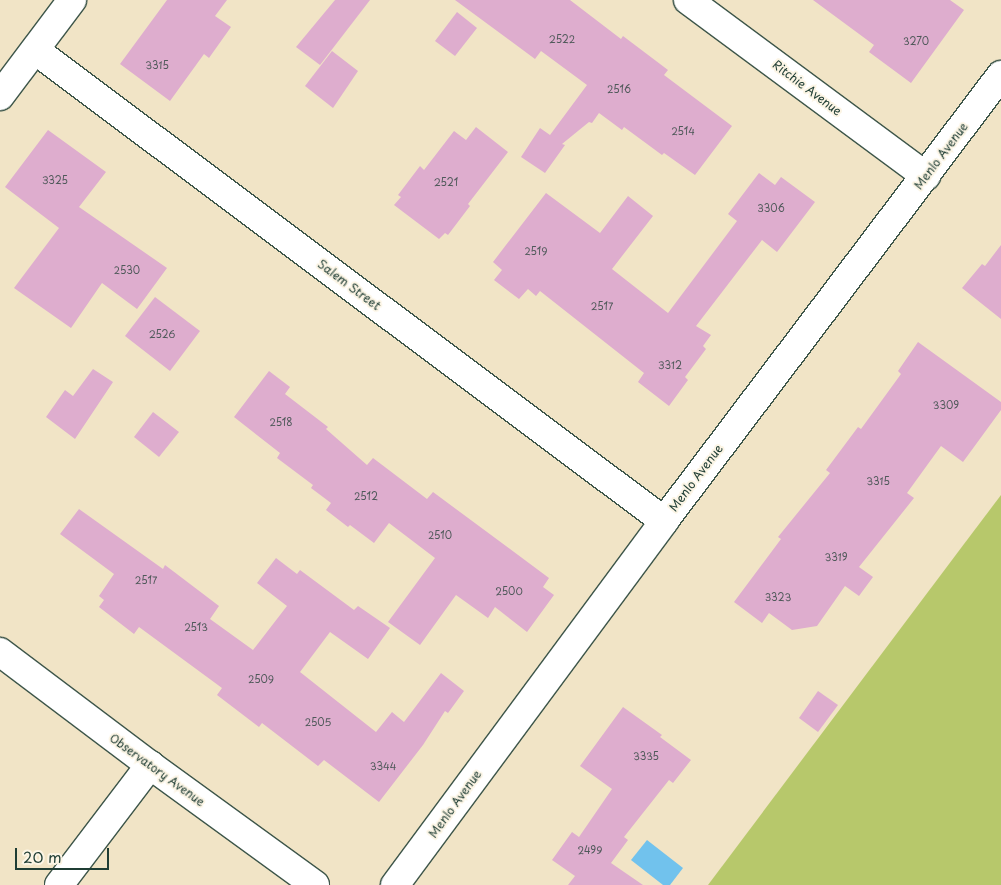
<!DOCTYPE html>
<style>
body{margin:0}
#map{position:relative;width:1001px;height:885px;overflow:hidden;background:#f1e4c6;font-family:"Playpen Sans",sans-serif}
div>[style]{position:absolute}
.green>*{inset:0;background:#b7c86b}
.water>*{inset:0;background:#71c2ed}
.building>*{inset:0;background:#deadce}
.roads{filter:drop-shadow(1px 0 #3e564a) drop-shadow(-1px 0 #3e564a) drop-shadow(0 1px #3e564a) drop-shadow(0 -1px #3e564a)}
.minor>*{height:28px;margin:-14px;padding:0 14px;transform-origin:14px;border-radius:14px;background:#fff}
span{translate:-50% -50%;white-space:nowrap;text-align:center;line-height:1.15;-webkit-text-stroke:4px #fcf5e5;paint-order:stroke}
.number-label{font-size:10px;color:#4f595a}
.number-label span{-webkit-text-stroke-width:0}
.street-label{font-size:12px;color:#1f3d34}
.scale{position:absolute;left:15px;top:848px;width:94px;height:22px;box-sizing:border-box;border:2px solid #1f3d34;border-top:0;padding-left:6px;font-size:15px;line-height:18px;white-space:nowrap;color:#1f3d34;-webkit-text-stroke:4px #fcf5e5;paint-order:stroke}
</style>
<div id="map">
<div class="green">
<div style="clip-path:polygon(1001px 495px,1001px 885px,708px 885px,961px 548px)"></div>
</div>
<div class="water">
<div style="clip-path:polygon(647px 840px,683px 868px,670px 885px,663px 885px,631px 860px)"></div>
</div>
<div class="building">
<div style="clip-path:polygon(167px 0,227px 0,215px 16px,231px 27px,209px 58px,204px 54px,170px 101px,120px 64px)"></div>
<div style="clip-path:polygon(335px 0,370px 0,320px 65px,296px 47px)"></div>
<div style="clip-path:polygon(455px 0,570px 0,621px 39px,623px 36px,668px 70px,664px 75px,732px 126px,695px 175px,664px 153px,662px 155px,624px 127px,622px 130px,599px 113px,592px 123px,589px 122px,562px 144px,565px 145px,545px 173px,521px 157px,540px 128px,550px 135px,587px 85px,541px 51px,535px 59px)"></div>
<div style="clip-path:polygon(813px 0,950px 0,964px 10px,911px 83px,869px 52px,874px 45px)"></div>
<div style="clip-path:polygon(457px 12px,477px 28px,455px 56px,435px 41px)"></div>
<div style="clip-path:polygon(332px 51px,358px 71px,333px 108px,305px 86px)"></div>
<div style="clip-path:polygon(476px 127px,508px 152px,468px 204px,470px 206px,448px 235px,445px 233px,439px 239px,394px 205px,401px 197px,398px 195px,420px 166px,424px 170px,454px 131px,466px 140px)"></div>
<div style="clip-path:polygon(48px 130px,106px 172px,79px 207px,167px 268px,137px 309px,102px 283px,71px 328px,14px 288px,59px 228px,5px 187px)"></div>
<div style="clip-path:polygon(759px 173px,775px 185px,781px 177px,815px 202px,777px 252px,762px 240px,696px 326px,711px 335px,703px 346px,706px 349px,685px 377px,688px 380px,669px 406px,638px 382px,644px 373px,540px 291px,536px 296px,528px 289px,519px 299px,494px 280px,502px 270px,493px 262px,546px 193px,600px 233px,628px 196px,653px 216px,612px 269px,668px 313px,737px 221px,728px 214px)"></div>
<div style="clip-path:polygon(1001px 245px,1001px 319px,962px 288px,982px 264px,985px 266px)"></div>
<div style="clip-path:polygon(155px 297px,200px 331px,170px 371px,125px 336px)"></div>
<div style="clip-path:polygon(918px 342px,1001px 402px,1001px 410px,963px 462px,941px 446px,907px 493px,914px 498px,859px 567px,873px 577px,859px 596px,845px 586px,817px 626px,792px 630px,769px 613px,762px 623px,734px 602px,781px 539px,778px 537px,830px 473px,826px 470px,858px 427px,861px 429px,901px 374px,898px 371px)"></div>
<div style="clip-path:polygon(93px 369px,113px 382px,75px 439px,46px 417px,65px 390px,73px 396px)"></div>
<div style="clip-path:polygon(269px 371px,290px 387px,285px 394px,328px 427px,326px 429px,367px 465px,373px 458px,427px 499px,433px 492px,549px 578px,543px 587px,554px 595px,527px 632px,495px 607px,488px 618px,456px 595px,420px 645px,388px 622px,435px 558px,389px 523px,374px 543px,350px 525px,348px 527px,326px 510px,331px 503px,311px 488px,313px 485px,277px 458px,280px 453px,234px 417px)"></div>
<div style="clip-path:polygon(153px 412px,179px 432px,159px 457px,134px 437px)"></div>
<div style="clip-path:polygon(79px 509px,163px 569px,165px 565px,219px 606px,210px 619px,253px 650px,287px 606px,257px 583px,276px 558px,297px 574px,300px 570px,354px 610px,358px 606px,390px 628px,368px 659px,330px 632px,300px 672px,376px 732px,392px 712px,404px 722px,441px 673px,464px 691px,448px 713px,445px 711px,423px 745px,379px 802px,324px 760px,318px 766px,262px 723px,259px 727px,217px 695px,222px 688px,139px 627px,134px 634px,99px 607px,104px 600px,99px 596px,114px 574px,60px 534px)"></div>
<div style="clip-path:polygon(818px 691px,838px 705px,818px 732px,799px 718px)"></div>
<div style="clip-path:polygon(623px 707px,662px 735px,660px 737px,691px 760px,673px 783px,669px 780px,624px 837px,628px 840px,611px 863px,643px 885px,568px 885px,575px 876px,552px 860px,572px 832px,579px 837px,612px 789px,580px 766px)"></div>
</div>
<div class="roads">
<div class="minor">
<div style="left:688px;top:0;width:296px;rotate:36.5deg"></div>
<div style="left:35px;top:50px;width:786px;rotate:36.83deg"></div>
<div style="left:0;top:96px;width:120px;rotate:-53.1deg"></div>
<div style="left:0;top:652px;width:188px;rotate:37deg"></div>
<div style="left:150px;top:765px;width:204px;rotate:36deg"></div>
<div style="left:59px;top:885px;width:151px;rotate:-52.8deg"></div>
<div style="left:395px;top:885px;width:453px;rotate:-53.5deg"></div>
<div style="left:664px;top:521px;width:559px;rotate:-52.93deg"></div>
</div>
</div>
<div class="number-label">
<span style="left:562px;top:39px">2522</span>
<span style="left:916px;top:41px">3270</span>
<span style="left:157px;top:65px">3315</span>
<span style="left:619px;top:89px">2516</span>
<span style="left:683px;top:131px">2514</span>
<span style="left:55px;top:180px">3325</span>
<span style="left:446px;top:182px">2521</span>
<span style="left:771px;top:208px">3306</span>
<span style="left:536px;top:251px">2519</span>
<span style="left:127px;top:270px">2530</span>
<span style="left:602px;top:306px">2517</span>
<span style="left:162px;top:334px">2526</span>
<span style="left:670px;top:365px">3312</span>
<span style="left:946px;top:405px">3309</span>
<span style="left:281px;top:422px">2518</span>
<span style="left:878px;top:481px">3315</span>
<span style="left:366px;top:496px">2512</span>
<span style="left:440px;top:535px">2510</span>
<span style="left:836px;top:557px">3319</span>
<span style="left:146px;top:580px">2517</span>
<span style="left:509px;top:591px">2500</span>
<span style="left:778px;top:597px">3323</span>
<span style="left:196px;top:627px">2513</span>
<span style="left:261px;top:679px">2509</span>
<span style="left:318px;top:722px">2505</span>
<span style="left:646px;top:756px">3335</span>
<span style="left:383px;top:766px">3344</span>
<span style="left:590px;top:850px">2499</span>
</div>
<div class="street-label">
<span style="left:807px;top:88px;rotate:37deg">Ritchie Avenue</span>
<span style="left:941px;top:156px;rotate:-53deg">Menlo Avenue</span>
<span style="left:349px;top:285px;rotate:37deg">Salem Street</span>
<span style="left:696px;top:478px;rotate:-53deg">Menlo Avenue</span>
<span style="left:157px;top:770px;rotate:36deg">Observatory Avenue</span>
<span style="left:455px;top:804px;rotate:-54deg">Menlo Avenue</span>
</div>
<div class="scale">20 m</div>
</div>
